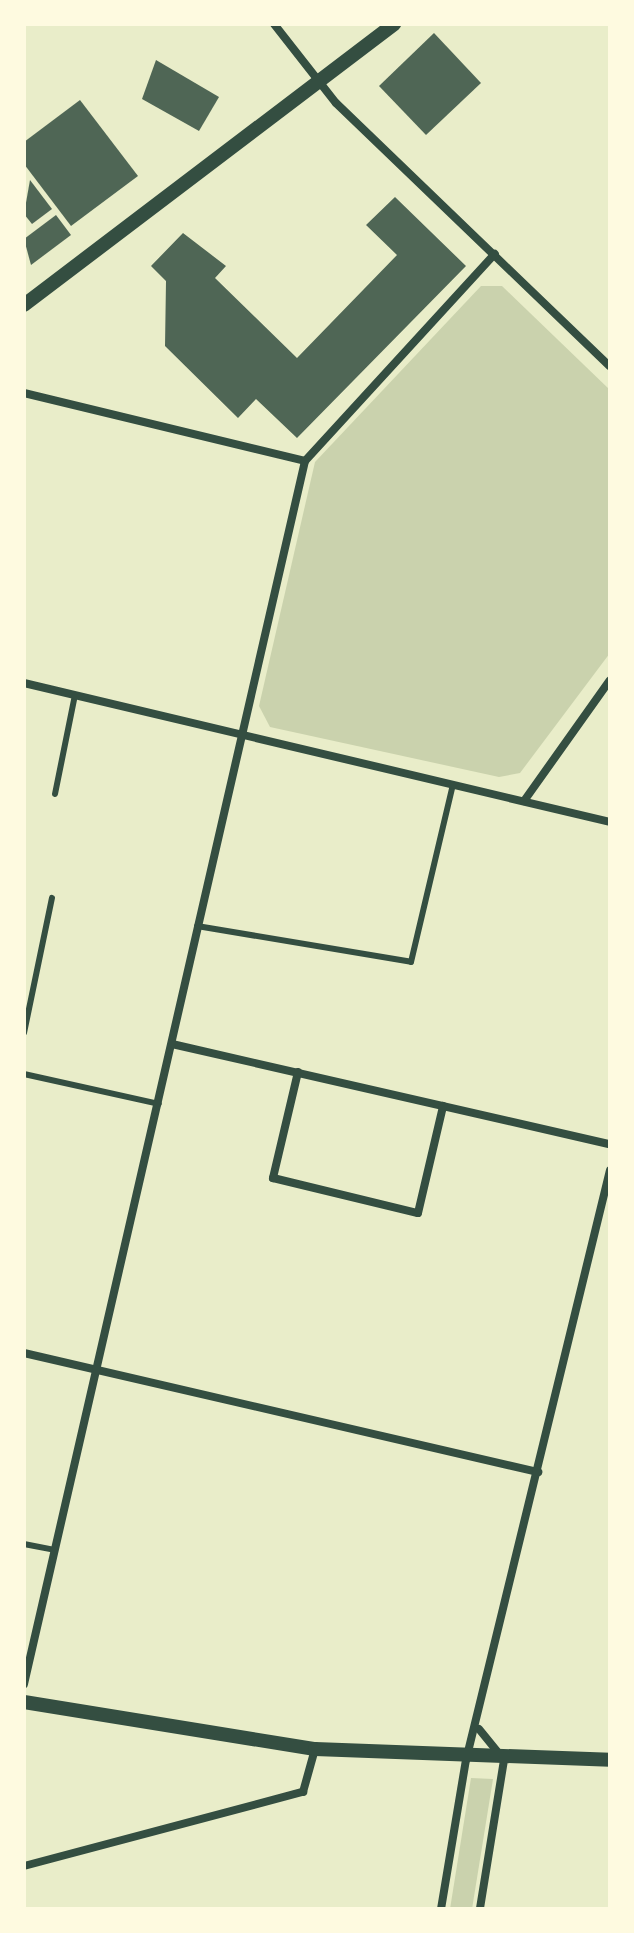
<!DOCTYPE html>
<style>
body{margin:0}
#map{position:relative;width:634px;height:1933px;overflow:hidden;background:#e9edc9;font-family:Figtree,sans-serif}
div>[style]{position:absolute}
.green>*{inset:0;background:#cad2ad}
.building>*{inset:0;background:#4f6655}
.service>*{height:6px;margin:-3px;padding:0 3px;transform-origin:3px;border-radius:3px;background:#344e41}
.minor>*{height:8px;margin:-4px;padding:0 4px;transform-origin:4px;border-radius:4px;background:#344e41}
.tertiary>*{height:14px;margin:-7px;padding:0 7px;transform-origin:7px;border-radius:7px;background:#344e41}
span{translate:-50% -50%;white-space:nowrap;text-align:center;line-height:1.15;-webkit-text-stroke:8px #fefae0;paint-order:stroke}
.frame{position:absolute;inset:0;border:26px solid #fefae0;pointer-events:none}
</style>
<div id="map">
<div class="green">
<div style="clip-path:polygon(481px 286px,502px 286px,610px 390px,610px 653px,520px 773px,499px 777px,270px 727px,259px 706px,315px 462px)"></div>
<div style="clip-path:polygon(471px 1778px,493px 1779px,472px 1909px,450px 1909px)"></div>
</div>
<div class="building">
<div style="clip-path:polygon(434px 33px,481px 83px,426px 135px,379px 86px)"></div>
<div style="clip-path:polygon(156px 60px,219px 97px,199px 131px,142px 99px)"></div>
<div style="clip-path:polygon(80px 100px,138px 176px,71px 226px,24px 164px,24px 142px)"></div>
<div style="clip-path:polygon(30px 180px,52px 209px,32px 224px,24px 214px)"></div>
<div style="clip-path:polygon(395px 197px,466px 266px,297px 438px,256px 399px,238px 418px,165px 346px,166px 281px,151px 266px,183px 233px,226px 266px,215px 278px,297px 358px,397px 255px,366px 225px)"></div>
<div style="clip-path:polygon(56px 215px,71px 235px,31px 265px,24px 239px)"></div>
</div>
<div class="service">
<div style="left:55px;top:794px;width:101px;rotate:-78.6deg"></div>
<div style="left:197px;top:926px;width:217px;rotate:9.5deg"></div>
<div style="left:411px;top:962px;width:182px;rotate:-76.7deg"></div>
<div style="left:24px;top:1033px;width:138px;rotate:-78.3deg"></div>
<div style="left:24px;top:1074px;width:138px;rotate:12.5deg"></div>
<div style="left:24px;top:1544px;width:31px;rotate:11deg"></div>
</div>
<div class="minor">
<div style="left:274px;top:24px;width:100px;rotate:51.9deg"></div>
<div style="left:336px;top:103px;width:380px;rotate:43.9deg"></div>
<div style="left:24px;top:393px;width:289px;rotate:13.6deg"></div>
<div style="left:305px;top:461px;width:281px;rotate:-47.5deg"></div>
<div style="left:24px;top:683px;width:602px;rotate:13.34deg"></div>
<div style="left:524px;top:801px;width:148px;rotate:-54.6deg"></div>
<div style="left:172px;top:1044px;width:449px;rotate:12.9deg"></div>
<div style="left:298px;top:1072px;width:109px;rotate:103.3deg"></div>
<div style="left:273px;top:1178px;width:149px;rotate:13.6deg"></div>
<div style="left:418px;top:1213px;width:110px;rotate:-76.8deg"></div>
<div style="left:24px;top:1353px;width:528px;rotate:13.04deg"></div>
<div style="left:24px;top:1684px;width:1255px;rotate:-77.06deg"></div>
<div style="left:479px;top:1729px;width:40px;rotate:51deg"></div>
<div style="left:504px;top:1760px;width:151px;rotate:99.2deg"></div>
<div style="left:24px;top:1866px;width:289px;rotate:-14.9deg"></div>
<div style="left:303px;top:1792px;width:45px;rotate:-74.4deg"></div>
<div style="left:441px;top:1909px;width:151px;rotate:-80.5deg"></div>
<div style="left:466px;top:1760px;width:607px;rotate:-76.28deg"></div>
</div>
<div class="tertiary">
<div style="left:24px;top:305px;width:465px;rotate:-37.2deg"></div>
<div style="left:24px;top:1702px;width:295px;rotate:9.2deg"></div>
<div style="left:315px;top:1749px;width:295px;rotate:2.1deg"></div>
</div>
<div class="frame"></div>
</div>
